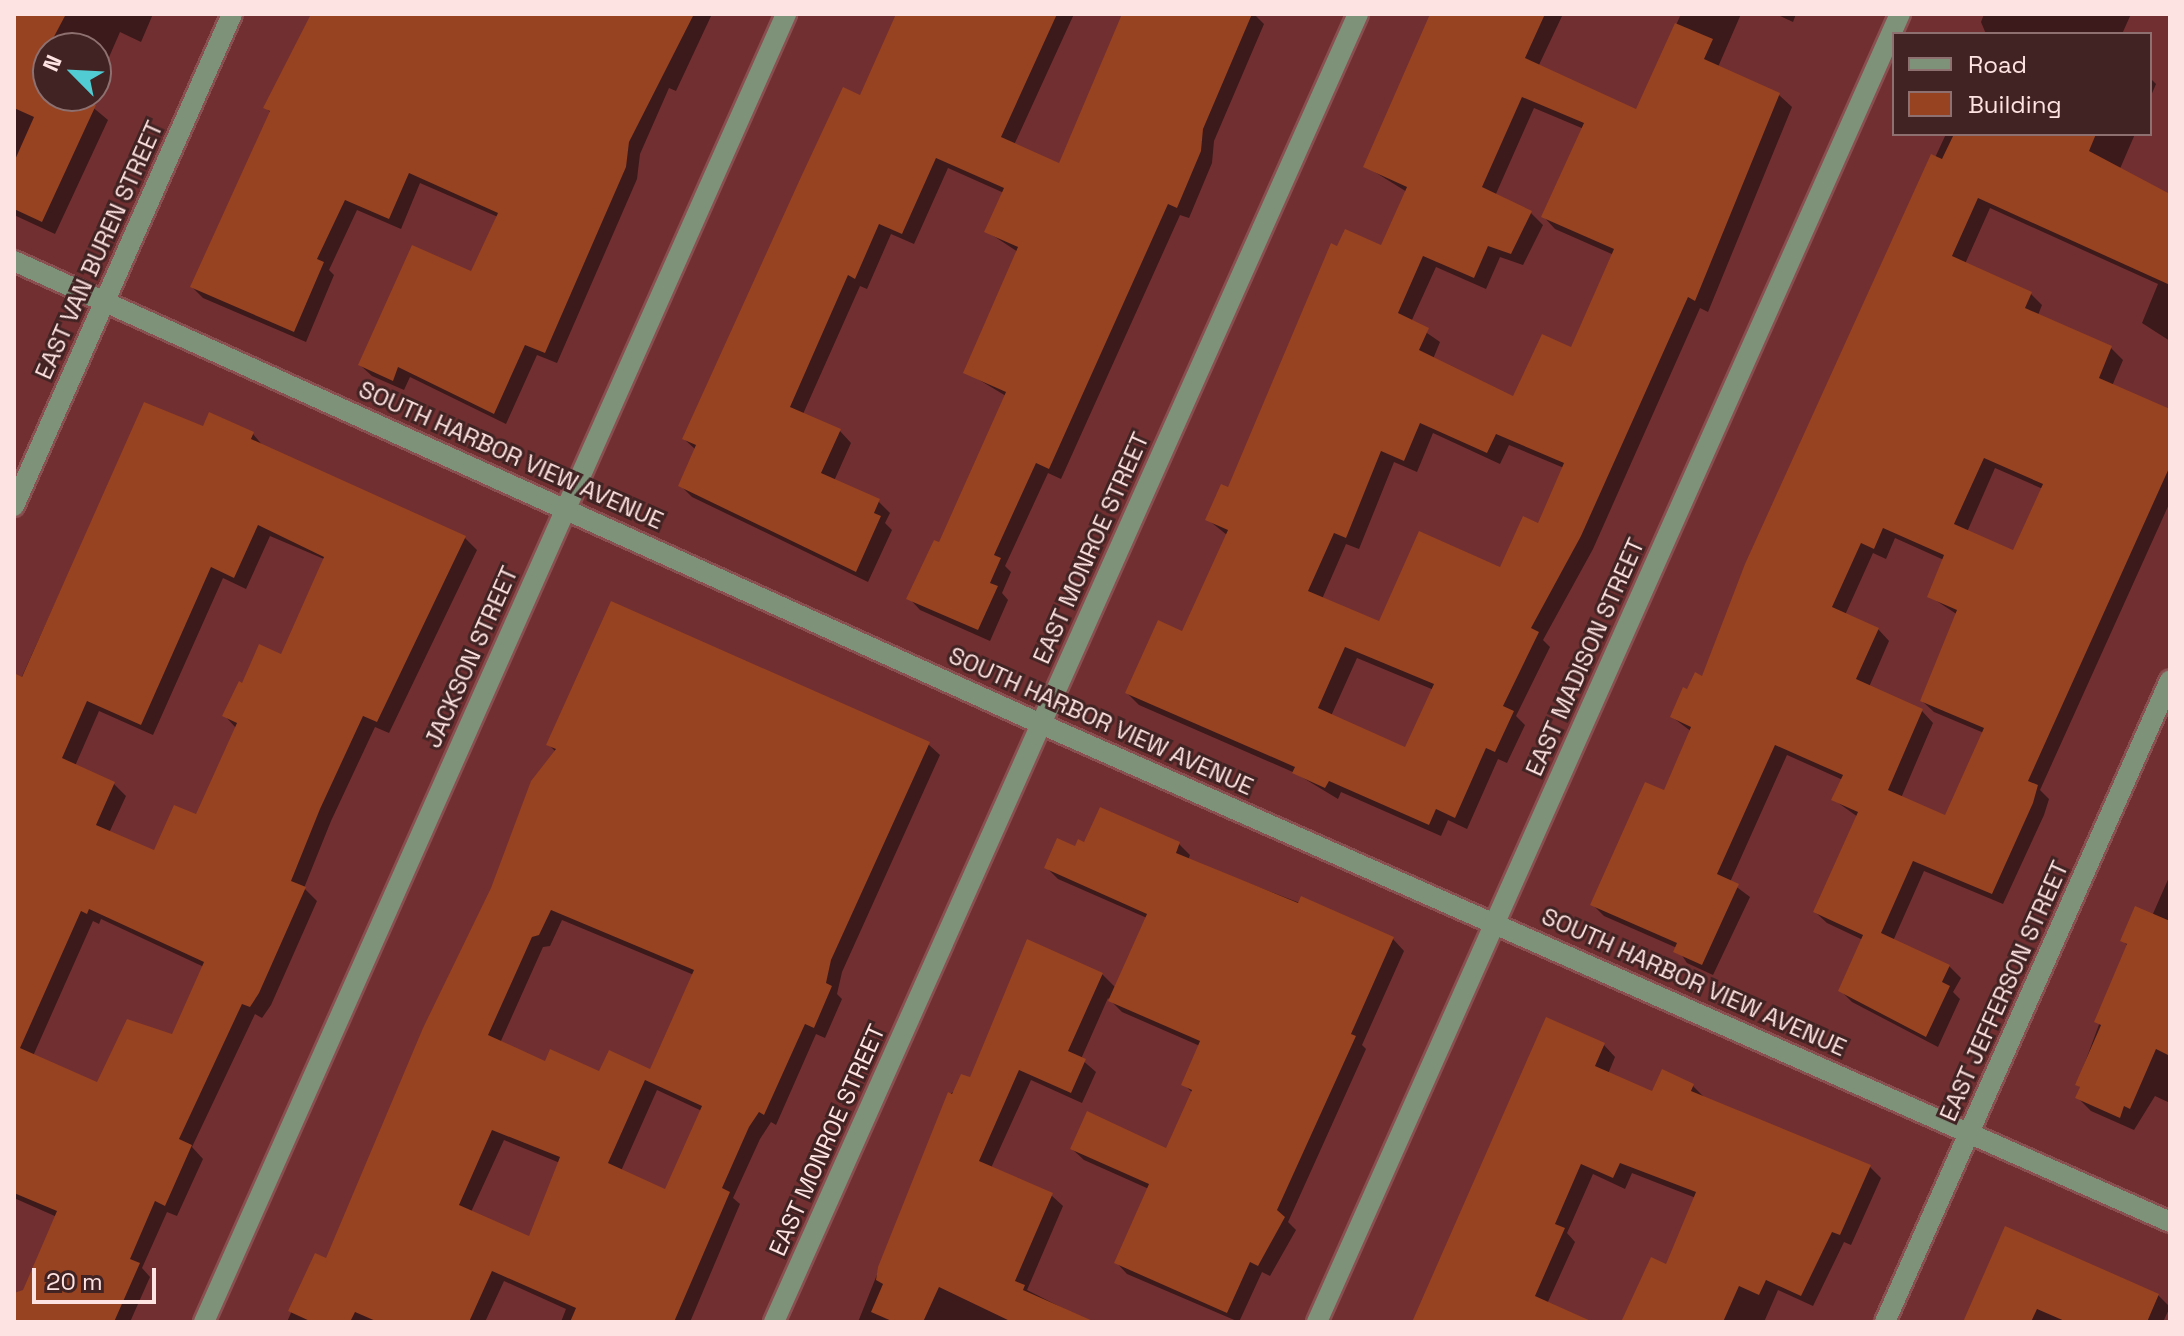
<!DOCTYPE html>
<style>
body{margin:0}
#map{position:relative;width:2184px;height:1336px;overflow:hidden;background:#712f31;font-family:"Space Grotesk",sans-serif}
div>[style]{position:absolute}
.shadow>*{inset:0;background:#0007}
.building>*{inset:0;background:#974220}
.roads{filter:drop-shadow(2px 0 #8a4f51) drop-shadow(-2px 0 #8a4f51) drop-shadow(0 2px #8a4f51) drop-shadow(0 -2px #8a4f51)}
.minor>*{height:20px;margin:-10px;padding:0 10px;transform-origin:10px;border-radius:10px;background:#7e927a}
span{translate:-50% -50%;white-space:nowrap;text-align:center;line-height:1.15;-webkit-text-stroke:6px #422323;paint-order:stroke}
.street-label{font-size:24px;color:#fde3e2}
.frame{position:absolute;inset:0;border:16px solid #fde3e2;pointer-events:none}
.legend{position:absolute;left:1892px;top:32px;width:260px;height:104px;box-sizing:border-box;background:#422323;border:2px solid #8d706f;margin:0;padding:10px 14px;list-style:none;font-size:24px;color:#fde3e2}
.legend li{display:flex;align-items:center;gap:16px;height:40px}
.legend b{width:40px;border:2px solid #8d706f}
.north{position:absolute;left:32px;top:32px;width:80px;height:80px;box-sizing:border-box;background:#422323;border:2px solid #8d706f;border-radius:50%;rotate:294deg;font-size:22px;font-weight:700;line-height:32px;text-align:center;color:#fde3e2}
.north::after{content:'';display:block;margin:auto;width:28px;height:36px;background:#51ccd3;clip-path:polygon(50% 0,100% 100%,50% 72%,0 100%)}
.scale{position:absolute;left:32px;top:1268px;width:124px;height:36px;box-sizing:border-box;border:4px solid #fde3e2;border-top:0;padding-left:10px;font-size:24px;line-height:28px;white-space:nowrap;color:#fde3e2;-webkit-text-stroke:6px #422323;paint-order:stroke}
</style>
<div id="map">
<div class="shadow">
<div style="clip-path:polygon(14px 14px,153px 14px,141px 42px,120px 32px,96px 87px,96px 48px,48px 48px,48px 96px,92px 96px,90px 105px,108px 120px,55px 234px,14px 215px)"></div>
<div style="clip-path:polygon(314px 14px,712px 14px,676px 91px,669px 88px,640px 154px,637px 179px,557px 363px,537px 355px,506px 424px,410px 377px,404px 390px,372px 376px,360px 365px,472px 273px,498px 217px,420px 183px,401px 229px,357px 210px,329px 270px,334px 275px,306px 342px,203px 298px,192px 287px,271px 113px,266px 108px)"></div>
<div style="clip-path:polygon(898px 14px,1074px 14px,1014px 145px,1060px 166px,1124px 14px,1254px 14px,1264px 24px,1214px 141px,1212px 163px,1189px 218px,1180px 215px,1061px 479px,1048px 473px,1005px 566px,1011px 572px,1002px 593px,1008px 600px,990px 641px,920px 610px,909px 598px,940px 545px,1006px 396px,966px 372px,1018px 252px,986px 231px,1004px 193px,948px 168px,914px 244px,891px 234px,867px 289px,860px 286px,803px 414px,840px 431px,851px 443px,834px 481px,878px 501px,890px 513px,885px 523px,892px 530px,868px 582px,692px 497px,680px 485px,696px 450px,684px 439px,861px 97px)"></div>
<div style="clip-path:polygon(evenodd,1433px 14px,1563px 14px,1538px 67px,1637px 112px,1681px 14px,1741px 14px,1718px 67px,1779px 95px,1792px 107px,1708px 312px,1700px 308px,1593px 549px,1543px 640px,1550px 647px,1516px 716px,1525px 725px,1507px 763px,1498px 759px,1467px 829px,1448px 820px,1441px 836px,1341px 792px,1338px 799px,1295px 773px,1139px 705px,1127px 693px,1183px 634px,1227px 535px,1207px 519px,1229px 490px,1338px 248px,1382px 248px,1407px 192px,1365px 166px,1433px 14px,1534px 108px,1584px 129px,1543px 216px,1555px 229px,1614px 255px,1572px 350px,1514px 398px,1433px 359px,1440px 342px,1411px 322px,1436px 267px,1486px 289px,1500px 257px,1523px 265px,1543px 225px,1531px 213px,1495px 196px,1534px 108px,1433px 14px,1433px 433px,1500px 464px,1509px 445px,1564px 468px,1539px 525px,1501px 570px,1380px 623px,1322px 599px,1346px 544px,1359px 549px,1394px 462px,1417px 472px,1433px 433px,1433px 14px,1357px 658px,1434px 690px,1406px 750px,1331px 716px,1357px 658px)"></div>
<div style="clip-path:polygon(1776px 14px,1796px 14px,1793px 22px)"></div>
<div style="clip-path:polygon(1984px 14px,2131px 14px,2122px 34px,1986px 34px,1981px 22px)"></div>
<div style="clip-path:polygon(2150px 78px,2156px 84px,2150px 98px)"></div>
<div style="clip-path:polygon(evenodd,1946px 134px,2135px 134px,2119px 171px,2170px 196px,2170px 341px,2142px 323px,2158px 284px,1990px 208px,1965px 264px,2031px 294px,2042px 305px,2038px 315px,2111px 348px,2123px 360px,2112px 386px,2170px 411px,2170px 502px,2040px 790px,2049px 799px,2044px 815px,2003px 904px,1924px 871px,1893px 941px,1949px 966px,1961px 978px,1953px 992px,1960px 999px,1938px 1047px,1852px 1002px,1840px 990px,1863px 940px,1827px 923px,1815px 912px,1858px 817px,1834px 800px,1843px 780px,1787px 755px,1730px 882px,1750px 897px,1713px 975px,1687px 963px,1677px 948px,1604px 916px,1593px 905px,1665px 793px,1692px 732px,1672px 717px,1703px 679px,1777px 497px,1946px 134px,1995px 468px,2043px 489px,2014px 553px,1967px 532px,1995px 468px,1946px 134px,1895px 538px,1944px 560px,1929px 596px,1958px 615px,1922px 701px,1934px 712px,1984px 733px,1946px 818px,1901px 798px,1933px 723px,1922px 711px,1869px 687px,1889px 641px,1878px 629px,1845px 615px,1873px 553px,1886px 559px,1895px 538px)"></div>
<div style="clip-path:polygon(evenodd,145px 405px,204px 429px,253px 434px,264px 447px,465px 538px,477px 550px,389px 733px,375px 727px,331px 821px,304px 888px,317px 901px,271px 1005px,262px 1018px,255px 1014px,192px 1147px,203px 1159px,177px 1216px,167px 1212px,142px 1268px,150px 1277px,130px 1322px,14px 1322px,14px 1295px,24px 1291px,57px 1217px,14px 1198px,14px 694px,145px 405px,270px 536px,324px 559px,282px 657px,244px 685px,225px 716px,236px 728px,197px 817px,155px 853px,109px 833px,126px 796px,114px 784px,75px 766px,99px 711px,153px 735px,223px 578px,246px 589px,270px 536px,145px 405px,101px 919px,204px 967px,173px 1036px,98px 1085px,33px 1056px,93px 921px,99px 924px,101px 919px)"></div>
<div style="clip-path:polygon(evenodd,548px 744px,928px 744px,940px 755px,842px 972px,837px 994px,842px 999px,825px 1038px,816px 1034px,776px 1125px,771px 1122px,760px 1139px,733px 1198px,740px 1204px,690px 1322px,561px 1322px,566px 1309px,504px 1281px,485px 1322px,287px 1322px,316px 1256px,327px 1261px,556px 752px,548px 744px,562px 920px,694px 975px,651px 1071px,600px 1074px,546px 1063px,500px 1043px,543px 947px,550px 946px,562px 920px,548px 744px,657px 1090px,702px 1111px,666px 1191px,621px 1171px,657px 1090px,548px 744px,504px 1140px,560px 1163px,530px 1239px,471px 1212px,504px 1140px)"></div>
<div style="clip-path:polygon(1179px 844px,1190px 855px,1188px 860px,1393px 939px,1404px 951px,1362px 1045px,1366px 1049px,1288px 1222px,1296px 1230px,1270px 1276px,1262px 1272px,1239px 1322px,1127px 1274px,1116px 1262px,1149px 1189px,1084px 1160px,1072px 1149px,1167px 1151px,1193px 1093px,1183px 1084px,1200px 1046px,1122px 1012px,1108px 998px,1081px 1059px,1096px 1072px,1082px 1103px,1031px 1080px,991px 1168px,1051px 1195px,1063px 1206px,1027px 1290px,1090px 1322px,858px 1322px,949px 1095px,1102px 974px,1116px 988px,1147px 918px,1058px 879px,1046px 867px,1076px 849px)"></div>
<div style="clip-path:polygon(2170px 875px,2170px 1103px,2155px 1096px,2134px 1130px,2091px 1111px,2078px 1098px,2082px 1089px,2077px 1084px,2128px 946px,2123px 941px,2152px 916px)"></div>
<div style="clip-path:polygon(1604px 1045px,1615px 1057px,1608px 1074px,1653px 1094px,1663px 1072px,1693px 1086px,1706px 1099px,1870px 1167px,1881px 1178px,1851px 1245px,1844px 1242px,1813px 1306px,1778px 1290px,1764px 1322px,1623px 1322px,1667px 1266px,1696px 1198px,1632px 1173px,1625px 1189px,1593px 1174px,1567px 1233px,1575px 1242px,1547px 1304px,1584px 1322px,1414px 1322px)"></div>
<div style="clip-path:polygon(2006px 1228px,2158px 1295px,2170px 1307px,2164px 1320px,2168px 1322px,1964px 1322px)"></div>
</div>
<div class="building">
<div style="clip-path:polygon(14px 14px,66px 14px,48px 48px,48px 96px,75px 96px,96px 105px,42px 222px,14px 209px,14px 162px,34px 117px,14px 108px)"></div>
<div style="clip-path:polygon(311px 14px,694px 14px,629px 142px,626px 167px,545px 353px,525px 345px,494px 414px,398px 367px,393px 381px,358px 365px,412px 245px,471px 271px,498px 213px,409px 173px,389px 219px,345px 200px,317px 259px,324px 262px,294px 332px,190px 287px,270px 111px,263px 108px)"></div>
<div style="clip-path:polygon(896px 14px,1057px 14px,1001px 137px,1059px 163px,1122px 14px,1252px 14px,1203px 129px,1201px 151px,1177px 208px,1168px 204px,1049px 469px,1036px 463px,994px 555px,1001px 558px,990px 583px,998px 586px,978px 630px,906px 599px,934px 540px,939px 542px,1006px 392px,963px 373px,1018px 247px,984px 232px,1004px 188px,936px 158px,902px 234px,879px 224px,855px 279px,848px 275px,790px 407px,841px 429px,821px 473px,880px 499px,874px 513px,881px 516px,856px 572px,678px 486px,696px 445px,682px 439px,801px 177px,843px 87px,860px 95px)"></div>
<div style="clip-path:polygon(evenodd,1430px 14px,1545px 14px,1525px 58px,1636px 109px,1675px 23px,1713px 39px,1704px 59px,1780px 93px,1695px 301px,1688px 297px,1581px 536px,1531px 628px,1539px 632px,1503px 706px,1514px 711px,1495px 752px,1486px 748px,1455px 818px,1436px 809px,1429px 825px,1329px 781px,1325px 788px,1292px 773px,1295px 767px,1125px 693px,1158px 620px,1182px 631px,1228px 530px,1205px 520px,1221px 484px,1228px 487px,1331px 243px,1337px 246px,1345px 229px,1381px 245px,1407px 187px,1363px 167px,1430px 14px,1522px 97px,1584px 123px,1541px 217px,1614px 249px,1571px 347px,1542px 334px,1513px 396px,1419px 350px,1429px 328px,1398px 313px,1423px 256px,1474px 278px,1488px 246px,1511px 254px,1532px 211px,1482px 187px,1522px 97px,1430px 14px,1420px 423px,1487px 453px,1496px 434px,1564px 463px,1538px 523px,1523px 516px,1500px 567px,1419px 531px,1379px 621px,1308px 591px,1334px 533px,1346px 538px,1381px 451px,1404px 461px,1420px 423px,1430px 14px,1345px 647px,1434px 684px,1405px 747px,1318px 708px,1345px 647px)"></div>
<div style="clip-path:polygon(evenodd,1954px 134px,2096px 134px,2089px 151px,2170px 194px,2170px 285px,1978px 198px,1952px 256px,2032px 292px,2025px 308px,2112px 346px,2099px 378px,2170px 409px,2170px 466px,2028px 781px,2038px 785px,2033px 803px,1992px 894px,1913px 861px,1881px 933px,1950px 965px,1942px 982px,1950px 986px,1926px 1037px,1838px 991px,1863px 935px,1813px 912px,1858px 812px,1831px 800px,1843px 775px,1775px 745px,1717px 874px,1739px 884px,1702px 965px,1673px 952px,1677px 943px,1590px 905px,1645px 782px,1664px 790px,1691px 727px,1670px 717px,1683px 687px,1687px 689px,1695px 672px,1702px 676px,1745px 564px,1931px 154px,1942px 159px,1954px 134px,1984px 458px,2043px 484px,2013px 550px,1954px 524px,1984px 458px,1954px 134px,1883px 528px,1944px 555px,1927px 597px,1957px 610px,1920px 701px,1984px 728px,1945px 815px,1888px 790px,1923px 709px,1856px 679px,1879px 628px,1832px 607px,1861px 543px,1874px 549px,1883px 528px)"></div>
<div style="clip-path:polygon(evenodd,144px 402px,203px 426px,209px 412px,254px 432px,251px 439px,466px 536px,377px 722px,363px 716px,320px 809px,291px 881px,306px 887px,259px 993px,250px 1007px,242px 1004px,179px 1139px,192px 1145px,165px 1206px,155px 1201px,130px 1259px,140px 1263px,114px 1322px,14px 1322px,14px 1293px,23px 1290px,57px 1211px,14px 1193px,14px 673px,22px 677px,144px 402px,258px 525px,324px 557px,281px 654px,259px 644px,242px 683px,239px 681px,222px 716px,237px 723px,196px 814px,174px 805px,154px 850px,96px 825px,115px 782px,62px 758px,87px 701px,141px 725px,211px 567px,234px 578px,258px 525px,144px 402px,89px 909px,204px 962px,172px 1034px,127px 1019px,97px 1082px,20px 1048px,81px 911px,87px 914px,89px 909px)"></div>
<div style="clip-path:polygon(evenodd,611px 601px,930px 742px,831px 960px,826px 983px,832px 986px,814px 1028px,805px 1024px,764px 1115px,759px 1112px,749px 1127px,722px 1188px,730px 1192px,674px 1322px,570px 1322px,576px 1308px,492px 1271px,469px 1322px,378px 1322px,355px 1312px,350px 1322px,312px 1322px,288px 1311px,315px 1253px,326px 1258px,423px 1028px,491px 888px,531px 781px,556px 749px,546px 745px,611px 601px,551px 910px,694px 970px,650px 1069px,609px 1050px,599px 1071px,550px 1049px,545px 1061px,488px 1035px,532px 937px,539px 935px,551px 910px,611px 601px,645px 1080px,702px 1106px,665px 1189px,608px 1163px,645px 1080px,611px 601px,492px 1130px,560px 1157px,529px 1236px,459px 1205px,492px 1130px)"></div>
<div style="clip-path:polygon(1100px 807px,1180px 842px,1176px 853px,1298px 903px,1301px 896px,1394px 937px,1351px 1034px,1356px 1036px,1277px 1210px,1285px 1217px,1258px 1266px,1250px 1262px,1227px 1313px,1114px 1263px,1149px 1184px,1070px 1149px,1087px 1111px,1166px 1148px,1192px 1090px,1181px 1085px,1200px 1041px,1108px 1001px,1147px 914px,1044px 868px,1057px 838px,1075px 846px,1078px 839px,1084px 842px)"></div>
<div style="clip-path:polygon(2135px 906px,2170px 921px,2170px 1056px,2156px 1049px,2130px 1109px,2124px 1106px,2120px 1118px,2075px 1098px,2080px 1087px,2075px 1085px,2101px 1025px,2094px 1022px,2127px 944px,2120px 941px)"></div>
<div style="clip-path:polygon(1027px 939px,1103px 973px,1068px 1051px,1086px 1059px,1071px 1093px,1019px 1070px,979px 1161px,1053px 1193px,1015px 1281px,1025px 1285px,1023px 1290px,1095px 1322px,1012px 1322px,939px 1287px,923px 1322px,894px 1322px,871px 1312px,883px 1284px,876px 1280px,878px 1267px,948px 1092px,952px 1094px,961px 1074px,970px 1077px)"></div>
<div style="clip-path:polygon(1546px 1017px,1605px 1043px,1595px 1066px,1652px 1091px,1662px 1069px,1694px 1084px,1691px 1091px,1871px 1165px,1840px 1235px,1832px 1232px,1801px 1296px,1766px 1280px,1759px 1295px,1739px 1286px,1723px 1322px,1621px 1322px,1651px 1257px,1666px 1264px,1696px 1192px,1620px 1163px,1613px 1178px,1581px 1164px,1555px 1224px,1565px 1228px,1535px 1296px,1593px 1322px,1412px 1322px)"></div>
<div style="clip-path:polygon(2005px 1226px,2159px 1294px,2147px 1322px,2067px 1322px,2037px 1309px,2031px 1322px,1963px 1322px)"></div>
</div>
<div class="roads">
<div class="minor">
<div style="left:14px;top:261px;width:1127px;rotate:24.27deg"></div>
<div style="left:1041px;top:724px;width:1234px;rotate:23.8deg"></div>
<div style="left:14px;top:506px;width:538px;rotate:-66.1deg"></div>
<div style="left:204px;top:1322px;width:1432px;rotate:-66.01deg"></div>
<div style="left:774px;top:1322px;width:1432px;rotate:-65.94deg"></div>
<div style="left:1317px;top:1322px;width:1432px;rotate:-65.98deg"></div>
<div style="left:1885px;top:1322px;width:702px;rotate:-66.06deg"></div>
</div>
</div>
<div class="street-label">
<span style="left:99px;top:250px;rotate:-66deg">EAST VAN BUREN STREET</span>
<span style="left:511px;top:455px;rotate:24deg">SOUTH HARBOR VIEW AVENUE</span>
<span style="left:1091px;top:548px;rotate:-66deg">EAST MONROE STREET</span>
<span style="left:471px;top:657px;rotate:-66deg">JACKSON STREET</span>
<span style="left:1585px;top:657px;rotate:-66deg">EAST MADISON STREET</span>
<span style="left:1101px;top:721px;rotate:24deg">SOUTH HARBOR VIEW AVENUE</span>
<span style="left:1694px;top:982px;rotate:24deg">SOUTH HARBOR VIEW AVENUE</span>
<span style="left:2004px;top:991px;rotate:-66deg">EAST JEFFERSON STREET</span>
<span style="left:827px;top:1140px;rotate:-66deg">EAST MONROE STREET</span>
</div>
<div class="frame"></div>
<ul class="legend">
<li><b style="height:10px;background:#7e927a"></b>Road</li>
<li><b style="height:22px;background:#974220"></b>Building</li>
</ul>
<div class="north">N</div>
<div class="scale">20 m</div>
</div>
